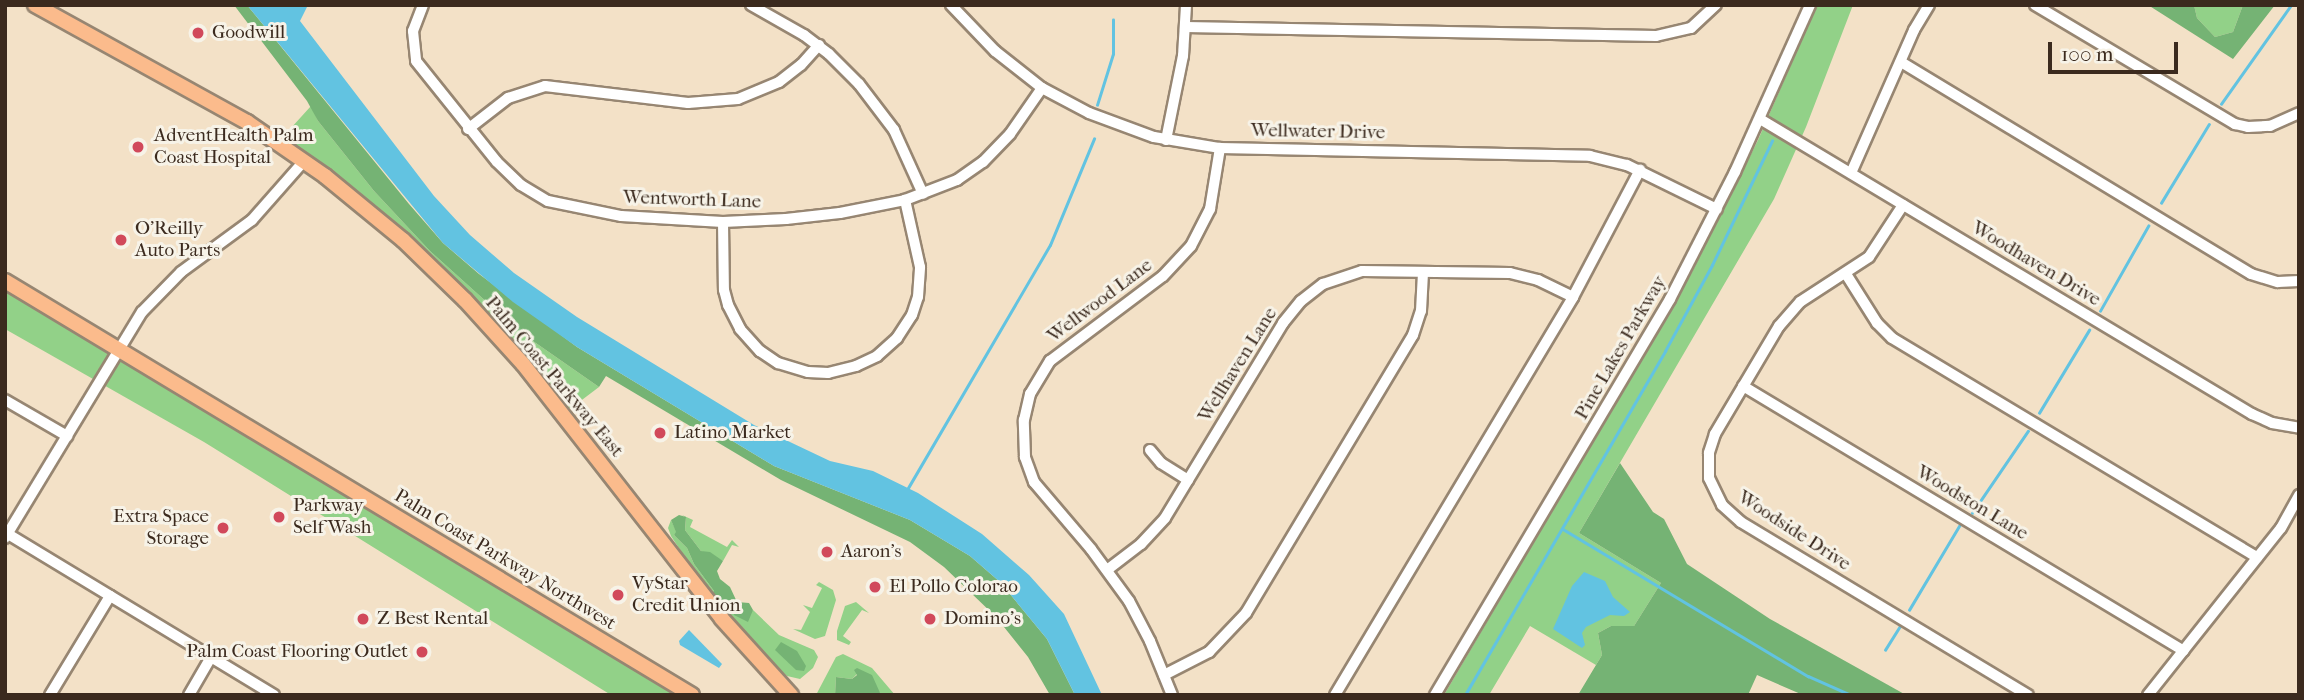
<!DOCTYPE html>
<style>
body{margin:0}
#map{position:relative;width:2304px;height:700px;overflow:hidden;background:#f3e1c7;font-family:"IM FELL French Canon",serif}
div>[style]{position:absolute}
.green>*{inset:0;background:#92d188}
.forest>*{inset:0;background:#75b374}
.water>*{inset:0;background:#62c3e1}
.stream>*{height:2.5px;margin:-1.25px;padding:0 1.25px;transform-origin:1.25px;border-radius:1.25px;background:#62c3e1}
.roads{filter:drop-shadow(2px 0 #978672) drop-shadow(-2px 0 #978672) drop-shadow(0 2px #978672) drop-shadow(0 -2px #978672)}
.minor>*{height:10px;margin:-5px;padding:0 5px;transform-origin:5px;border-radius:5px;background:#fff}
.major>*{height:14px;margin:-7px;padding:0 7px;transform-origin:7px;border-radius:7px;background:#fbbb8c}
.dots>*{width:19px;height:19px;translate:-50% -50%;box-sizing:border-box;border:4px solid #f7f3e8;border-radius:50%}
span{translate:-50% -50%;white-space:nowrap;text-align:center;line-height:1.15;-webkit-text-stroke:6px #f7f3e8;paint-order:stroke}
.poi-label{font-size:19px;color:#3b2a1e}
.left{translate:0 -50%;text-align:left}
.right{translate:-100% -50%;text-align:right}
.street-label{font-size:19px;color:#3b2a1e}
.frame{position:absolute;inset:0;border:7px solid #3b2a1e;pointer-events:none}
.scale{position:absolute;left:2048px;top:42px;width:130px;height:32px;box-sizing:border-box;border:4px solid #3b2a1e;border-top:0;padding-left:9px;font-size:21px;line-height:24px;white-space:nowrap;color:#3b2a1e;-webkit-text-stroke:5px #f7f3e8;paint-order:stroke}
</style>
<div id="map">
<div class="green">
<div style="clip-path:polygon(1817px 5px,1853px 5px,1806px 127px,1774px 199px,1579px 533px,1661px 583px,1634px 626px,1611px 626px,1598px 633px,1602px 655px,1596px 665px,1530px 626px,1489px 695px,1444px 695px,1693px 270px,1758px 140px)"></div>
<div style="clip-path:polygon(2194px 5px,2243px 5px,2233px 32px,2215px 37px,2197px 18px)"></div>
<div style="clip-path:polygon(311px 106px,318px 121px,374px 191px,430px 251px,520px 332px,599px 387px,566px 412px,513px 345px,281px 139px)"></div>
<div style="clip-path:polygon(5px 287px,682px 695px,611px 695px,204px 442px,5px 329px)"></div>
<div style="clip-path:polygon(682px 515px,693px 520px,690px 527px,727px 547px,732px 540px,739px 547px,732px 545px,723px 561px,701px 551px,685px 530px,686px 518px)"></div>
<div style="clip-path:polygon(671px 520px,677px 533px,674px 535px,687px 548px,694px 564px,714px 591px,709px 594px,671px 536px,668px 528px)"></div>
<div style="clip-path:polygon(819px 582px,833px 590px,836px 600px,825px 636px,815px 639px,793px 629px,801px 630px,810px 612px,803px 605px,812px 608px,822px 588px,816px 585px)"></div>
<div style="clip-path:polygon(856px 602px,869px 613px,862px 610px,843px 636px,851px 642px,849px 645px,837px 640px,837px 631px,845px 606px)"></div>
<div style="clip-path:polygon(720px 608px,749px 614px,753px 610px,779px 635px,814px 650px,818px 657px,813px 668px,800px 679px,787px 676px,751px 646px)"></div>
<div style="clip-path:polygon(843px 654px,872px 668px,895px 695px,881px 695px,873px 682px,857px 674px,852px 679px,836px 677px,835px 695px,816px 695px,836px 657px)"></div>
</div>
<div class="forest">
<div style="clip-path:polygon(234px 5px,247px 5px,409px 204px,443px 243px,479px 274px,577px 347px,774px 466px,910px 520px,970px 556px,1000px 582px,1047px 639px,1075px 695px,1050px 695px,1028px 657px,996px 617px,944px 567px,910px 542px,781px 480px,606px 376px,599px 387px,520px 332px,430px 251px,374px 191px,318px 121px,307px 101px)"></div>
<div style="clip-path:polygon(2148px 5px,2194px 5px,2197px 18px,2215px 37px,2233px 32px,2243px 5px,2275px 5px,2233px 59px)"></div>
<div style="clip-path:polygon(1620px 463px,1653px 512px,1664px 519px,1687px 564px,1770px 619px,1906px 695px,1803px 695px,1757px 675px,1748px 695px,1578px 695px,1602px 655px,1598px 633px,1611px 626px,1634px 626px,1661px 583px,1579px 533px)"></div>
<div style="clip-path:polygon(679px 515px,686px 517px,685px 530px,701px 551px,710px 552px,723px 561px,717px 571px,720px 579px,730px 587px,737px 602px,749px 603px,753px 610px,748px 622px,734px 615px,732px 609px,720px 608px,709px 594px,714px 591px,694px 564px,687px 548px,674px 535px,676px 532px,671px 520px)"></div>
<div style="clip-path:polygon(781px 642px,797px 651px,806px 666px,804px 671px,796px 670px,775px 650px)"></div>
<div style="clip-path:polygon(857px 668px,872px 675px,881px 695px,835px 695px,836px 677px,852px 679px,857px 675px,854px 670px)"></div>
</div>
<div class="water">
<div style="clip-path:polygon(247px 5px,308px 5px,300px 21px,434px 196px,470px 235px,514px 273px,577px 317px,754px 425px,830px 461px,873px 471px,918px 493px,982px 534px,1029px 575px,1064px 614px,1102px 695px,1075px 695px,1047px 639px,1000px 582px,970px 556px,910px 520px,774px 466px,577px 347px,513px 302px,443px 243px)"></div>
<div style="clip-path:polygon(1584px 572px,1605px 581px,1613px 597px,1630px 612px,1624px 616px,1610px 615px,1586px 627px,1582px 633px,1585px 645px,1582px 648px,1553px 629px,1572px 586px)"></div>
<div style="clip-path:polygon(689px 630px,722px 664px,719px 668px,680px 645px,679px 641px)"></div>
</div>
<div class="stream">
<div style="left:2221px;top:104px;width:121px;rotate:-54.7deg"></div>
<div style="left:1097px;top:105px;width:53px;rotate:-72.6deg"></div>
<div style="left:1113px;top:54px;width:34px;rotate:-90deg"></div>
<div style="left:2161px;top:203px;width:92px;rotate:-58.7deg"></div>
<div style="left:2100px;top:311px;width:98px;rotate:-60.5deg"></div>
<div style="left:2039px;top:413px;width:97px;rotate:-58.9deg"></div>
<div style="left:908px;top:488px;width:281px;rotate:-59.7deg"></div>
<div style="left:1050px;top:245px;width:115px;rotate:-67.5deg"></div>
<div style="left:1972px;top:513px;width:99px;rotate:-55.7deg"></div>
<div style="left:1563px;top:529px;width:286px;rotate:31deg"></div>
<div style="left:1808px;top:676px;width:47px;rotate:23.8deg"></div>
<div style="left:1909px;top:610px;width:98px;rotate:-59.2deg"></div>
<div style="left:1885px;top:650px;width:28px;rotate:-58deg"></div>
<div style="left:1465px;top:695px;width:398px;rotate:-59.8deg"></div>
<div style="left:1665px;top:351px;width:98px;rotate:-61.3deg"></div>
<div style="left:1712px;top:265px;width:138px;rotate:-64.2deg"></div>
</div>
<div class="roads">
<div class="minor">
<div style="left:423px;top:5px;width:28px;rotate:111deg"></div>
<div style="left:413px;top:31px;width:30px;rotate:84deg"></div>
<div style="left:416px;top:61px;width:129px;rotate:51.3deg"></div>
<div style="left:497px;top:162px;width:33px;rotate:44deg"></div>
<div style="left:521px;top:185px;width:31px;rotate:31deg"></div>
<div style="left:548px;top:201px;width:75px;rotate:11.6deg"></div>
<div style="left:621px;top:216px;width:102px;rotate:3.4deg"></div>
<div style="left:723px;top:222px;width:63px;rotate:-2.7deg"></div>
<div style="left:786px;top:219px;width:54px;rotate:-6.3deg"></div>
<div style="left:840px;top:213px;width:66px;rotate:-11.3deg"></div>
<div style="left:905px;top:200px;width:56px;rotate:-21deg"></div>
<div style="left:957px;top:180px;width:32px;rotate:-35deg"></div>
<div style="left:983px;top:162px;width:39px;rotate:-46deg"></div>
<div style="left:1010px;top:134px;width:56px;rotate:-55.2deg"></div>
<div style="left:751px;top:5px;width:61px;rotate:29.5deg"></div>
<div style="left:804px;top:35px;width:31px;rotate:37deg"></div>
<div style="left:829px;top:54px;width:42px;rotate:45deg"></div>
<div style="left:859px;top:84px;width:58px;rotate:52.7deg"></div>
<div style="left:894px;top:130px;width:70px;rotate:65.6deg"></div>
<div style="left:951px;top:5px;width:64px;rotate:46.3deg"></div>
<div style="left:995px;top:51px;width:60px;rotate:38.2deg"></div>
<div style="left:1042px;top:88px;width:53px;rotate:28deg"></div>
<div style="left:1089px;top:113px;width:69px;rotate:20.3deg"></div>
<div style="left:1154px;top:137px;width:67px;rotate:9.5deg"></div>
<div style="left:1220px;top:148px;width:370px;rotate:1.2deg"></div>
<div style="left:1590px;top:156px;width:38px;rotate:14deg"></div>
<div style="left:1627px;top:165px;width:100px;rotate:26.1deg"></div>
<div style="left:2035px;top:5px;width:233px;rotate:30.8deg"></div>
<div style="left:2235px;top:124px;width:13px;rotate:13deg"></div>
<div style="left:2248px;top:127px;width:22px;rotate:-3deg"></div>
<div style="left:2270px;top:126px;width:32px;rotate:-24deg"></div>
<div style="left:1186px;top:27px;width:470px;rotate:1.1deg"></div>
<div style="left:1656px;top:36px;width:36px;rotate:-13deg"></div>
<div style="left:1691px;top:28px;width:34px;rotate:-43deg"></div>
<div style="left:1901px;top:62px;width:409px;rotate:31.2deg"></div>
<div style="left:2251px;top:274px;width:28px;rotate:17deg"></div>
<div style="left:2278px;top:282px;width:21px;rotate:-3deg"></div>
<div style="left:1760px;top:119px;width:574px;rotate:30.95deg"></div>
<div style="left:2252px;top:414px;width:22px;rotate:24deg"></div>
<div style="left:2272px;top:423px;width:27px;rotate:10deg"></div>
<div style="left:468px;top:129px;width:51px;rotate:-37.8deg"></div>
<div style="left:508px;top:98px;width:39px;rotate:-18deg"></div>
<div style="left:545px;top:86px;width:144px;rotate:6.8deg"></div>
<div style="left:688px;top:103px;width:50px;rotate:-4.6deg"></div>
<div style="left:738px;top:99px;width:44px;rotate:-22.5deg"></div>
<div style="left:779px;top:82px;width:28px;rotate:-38deg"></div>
<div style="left:801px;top:65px;width:27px;rotate:-48deg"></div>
<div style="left:1166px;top:140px;width:86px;rotate:-78.6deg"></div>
<div style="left:1183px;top:56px;width:51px;rotate:-86.6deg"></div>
<div style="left:1851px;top:173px;width:156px;rotate:-66.2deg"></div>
<div style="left:1914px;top:30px;width:29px;rotate:-59deg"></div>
<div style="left:1903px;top:205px;width:62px;rotate:123.2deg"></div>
<div style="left:1869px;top:257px;width:82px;rotate:146.9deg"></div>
<div style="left:1800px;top:302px;width:32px;rotate:131deg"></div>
<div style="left:1779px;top:326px;width:126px;rotate:120.7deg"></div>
<div style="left:1715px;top:434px;width:20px;rotate:108deg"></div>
<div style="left:1709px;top:453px;width:25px;rotate:90deg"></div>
<div style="left:1709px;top:478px;width:30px;rotate:64deg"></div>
<div style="left:1722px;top:505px;width:25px;rotate:42deg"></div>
<div style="left:1741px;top:522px;width:335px;rotate:31.1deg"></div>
<div style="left:723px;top:222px;width:68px;rotate:89.2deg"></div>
<div style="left:724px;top:290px;width:16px;rotate:75deg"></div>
<div style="left:728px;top:305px;width:27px;rotate:63deg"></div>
<div style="left:740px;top:329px;width:30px;rotate:48deg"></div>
<div style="left:760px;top:351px;width:22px;rotate:34deg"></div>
<div style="left:778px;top:363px;width:31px;rotate:17deg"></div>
<div style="left:808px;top:372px;width:20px;rotate:3deg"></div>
<div style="left:828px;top:373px;width:29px;rotate:-14deg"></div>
<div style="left:856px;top:366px;width:23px;rotate:-25deg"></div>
<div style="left:877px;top:356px;width:27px;rotate:-42deg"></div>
<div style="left:897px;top:338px;width:27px;rotate:-57deg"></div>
<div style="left:912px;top:315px;width:19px;rotate:-72deg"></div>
<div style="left:918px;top:297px;width:30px;rotate:-86deg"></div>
<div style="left:920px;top:267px;width:69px;rotate:-102.6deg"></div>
<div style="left:1846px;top:274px;width:58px;rotate:57.7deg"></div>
<div style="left:1877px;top:323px;width:21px;rotate:45deg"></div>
<div style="left:1892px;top:338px;width:426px;rotate:31deg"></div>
<div style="left:1743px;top:386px;width:514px;rotate:31deg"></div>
<div style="left:5px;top:400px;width:72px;rotate:30.1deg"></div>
<div style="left:1150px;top:450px;width:17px;rotate:50deg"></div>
<div style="left:1161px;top:463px;width:32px;rotate:32deg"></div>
<div style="left:8px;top:534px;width:311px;rotate:31.2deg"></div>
<div style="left:5px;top:538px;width:264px;rotate:-58.8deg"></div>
<div style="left:142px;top:312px;width:56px;rotate:-45.7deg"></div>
<div style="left:181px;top:272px;width:88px;rotate:-36.2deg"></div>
<div style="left:252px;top:220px;width:79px;rotate:-48.6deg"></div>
<div style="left:1107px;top:570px;width:43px;rotate:-37.4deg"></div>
<div style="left:1141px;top:544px;width:35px;rotate:-47deg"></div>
<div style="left:1165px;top:518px;width:228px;rotate:-58.8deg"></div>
<div style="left:1283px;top:323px;width:28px;rotate:-51deg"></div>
<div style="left:1301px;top:301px;width:28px;rotate:-38deg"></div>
<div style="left:1323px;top:284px;width:41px;rotate:-18.4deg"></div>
<div style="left:1362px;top:271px;width:148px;rotate:0.8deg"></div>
<div style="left:1510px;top:273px;width:29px;rotate:14deg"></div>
<div style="left:1538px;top:280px;width:39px;rotate:26deg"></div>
<div style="left:1164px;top:675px;width:51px;rotate:-27.1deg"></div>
<div style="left:1209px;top:652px;width:54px;rotate:-46.5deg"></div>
<div style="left:1246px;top:613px;width:324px;rotate:-59deg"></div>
<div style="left:1413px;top:335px;width:25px;rotate:-72deg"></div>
<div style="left:1421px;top:311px;width:39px;rotate:-87deg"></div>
<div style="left:50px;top:695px;width:116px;rotate:-58.8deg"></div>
<div style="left:189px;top:695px;width:44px;rotate:-59.9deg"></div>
<div style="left:1172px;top:695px;width:58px;rotate:-112.2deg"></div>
<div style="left:1150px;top:641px;width:45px;rotate:-117.7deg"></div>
<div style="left:1129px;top:601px;width:64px;rotate:-126.2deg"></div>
<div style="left:1091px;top:549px;width:88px;rotate:-130.4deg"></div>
<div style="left:1034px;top:482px;width:27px;rotate:-110deg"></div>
<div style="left:1025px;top:457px;width:37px;rotate:-92deg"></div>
<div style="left:1024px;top:420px;width:27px;rotate:-77deg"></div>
<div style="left:1030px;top:394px;width:39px;rotate:-59deg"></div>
<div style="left:1050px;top:361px;width:141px;rotate:-37deg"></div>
<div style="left:1163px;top:276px;width:41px;rotate:-47deg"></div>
<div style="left:1191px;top:246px;width:42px;rotate:-62.8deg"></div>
<div style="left:1210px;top:209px;width:62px;rotate:-80.7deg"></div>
<div style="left:1335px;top:695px;width:464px;rotate:-59.1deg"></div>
<div style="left:1573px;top:297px;width:144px;rotate:-62.2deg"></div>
<div style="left:1435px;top:695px;width:460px;rotate:-59.3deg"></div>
<div style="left:1670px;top:299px;width:143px;rotate:-62.9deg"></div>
<div style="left:1735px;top:172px;width:183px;rotate:-65.8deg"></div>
<div style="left:2148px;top:695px;width:213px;rotate:-51.5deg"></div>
<div style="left:2281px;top:528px;width:38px;rotate:-61deg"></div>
</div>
<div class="major">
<div style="left:35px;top:5px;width:242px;rotate:28.9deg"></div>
<div style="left:247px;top:122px;width:95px;rotate:34.7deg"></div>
<div style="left:325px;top:176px;width:101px;rotate:39.4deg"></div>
<div style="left:403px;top:240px;width:86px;rotate:44.1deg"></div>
<div style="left:465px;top:300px;width:86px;rotate:47.8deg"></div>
<div style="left:523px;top:364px;width:323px;rotate:52deg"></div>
<div style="left:722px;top:619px;width:103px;rotate:47.8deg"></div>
<div style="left:5px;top:281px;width:802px;rotate:31.07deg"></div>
</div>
</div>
<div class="dots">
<div style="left:198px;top:33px;background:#d1495b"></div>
<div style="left:138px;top:147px;background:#d1495b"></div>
<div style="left:121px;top:240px;background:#d1495b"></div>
<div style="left:660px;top:433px;background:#d1495b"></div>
<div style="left:279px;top:517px;background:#d1495b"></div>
<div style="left:223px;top:528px;background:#d1495b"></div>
<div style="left:827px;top:552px;background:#d1495b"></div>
<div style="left:875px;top:587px;background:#d1495b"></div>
<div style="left:618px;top:595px;background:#d1495b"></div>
<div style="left:363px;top:619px;background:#d1495b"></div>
<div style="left:930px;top:619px;background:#d1495b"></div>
<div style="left:422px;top:652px;background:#d1495b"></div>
</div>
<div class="poi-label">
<span class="left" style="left:212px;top:33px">Goodwill</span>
<span class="left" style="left:154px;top:147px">AdventHealth Palm<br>Coast Hospital</span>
<span class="left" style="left:135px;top:240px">O'Reilly<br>Auto Parts</span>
<span class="left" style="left:674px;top:433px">Latino Market</span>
<span class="left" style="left:293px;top:517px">Parkway<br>Self Wash</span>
<span class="right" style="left:209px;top:528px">Extra Space<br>Storage</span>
<span class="left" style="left:841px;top:552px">Aaron's</span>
<span class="left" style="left:632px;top:595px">VyStar<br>Credit Union</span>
<span class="left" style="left:889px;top:587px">El Pollo Colorao</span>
<span class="left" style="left:377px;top:619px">Z Best Rental</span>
<span class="left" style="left:944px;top:619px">Domino's</span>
<span class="right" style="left:408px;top:652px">Palm Coast Flooring Outlet</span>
</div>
<div class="street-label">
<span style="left:1318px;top:132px;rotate:1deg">Wellwater Drive</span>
<span style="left:692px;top:200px;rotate:2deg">Wentworth Lane</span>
<span style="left:2036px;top:264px;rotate:31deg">Woodhaven Drive</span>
<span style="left:1100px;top:301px;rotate:-37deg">Wellwood Lane</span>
<span style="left:1621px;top:348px;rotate:-60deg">Pine Lakes Parkway</span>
<span style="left:1238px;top:365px;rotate:-58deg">Wellhaven Lane</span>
<span style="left:554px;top:377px;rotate:50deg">Palm Coast Parkway East</span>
<span style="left:1972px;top:503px;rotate:31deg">Woodston Lane</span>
<span style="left:1794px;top:531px;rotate:33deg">Woodside Drive</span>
<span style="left:505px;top:560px;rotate:31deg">Palm Coast Parkway Northwest</span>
</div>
<div class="frame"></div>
<div class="scale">100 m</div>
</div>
